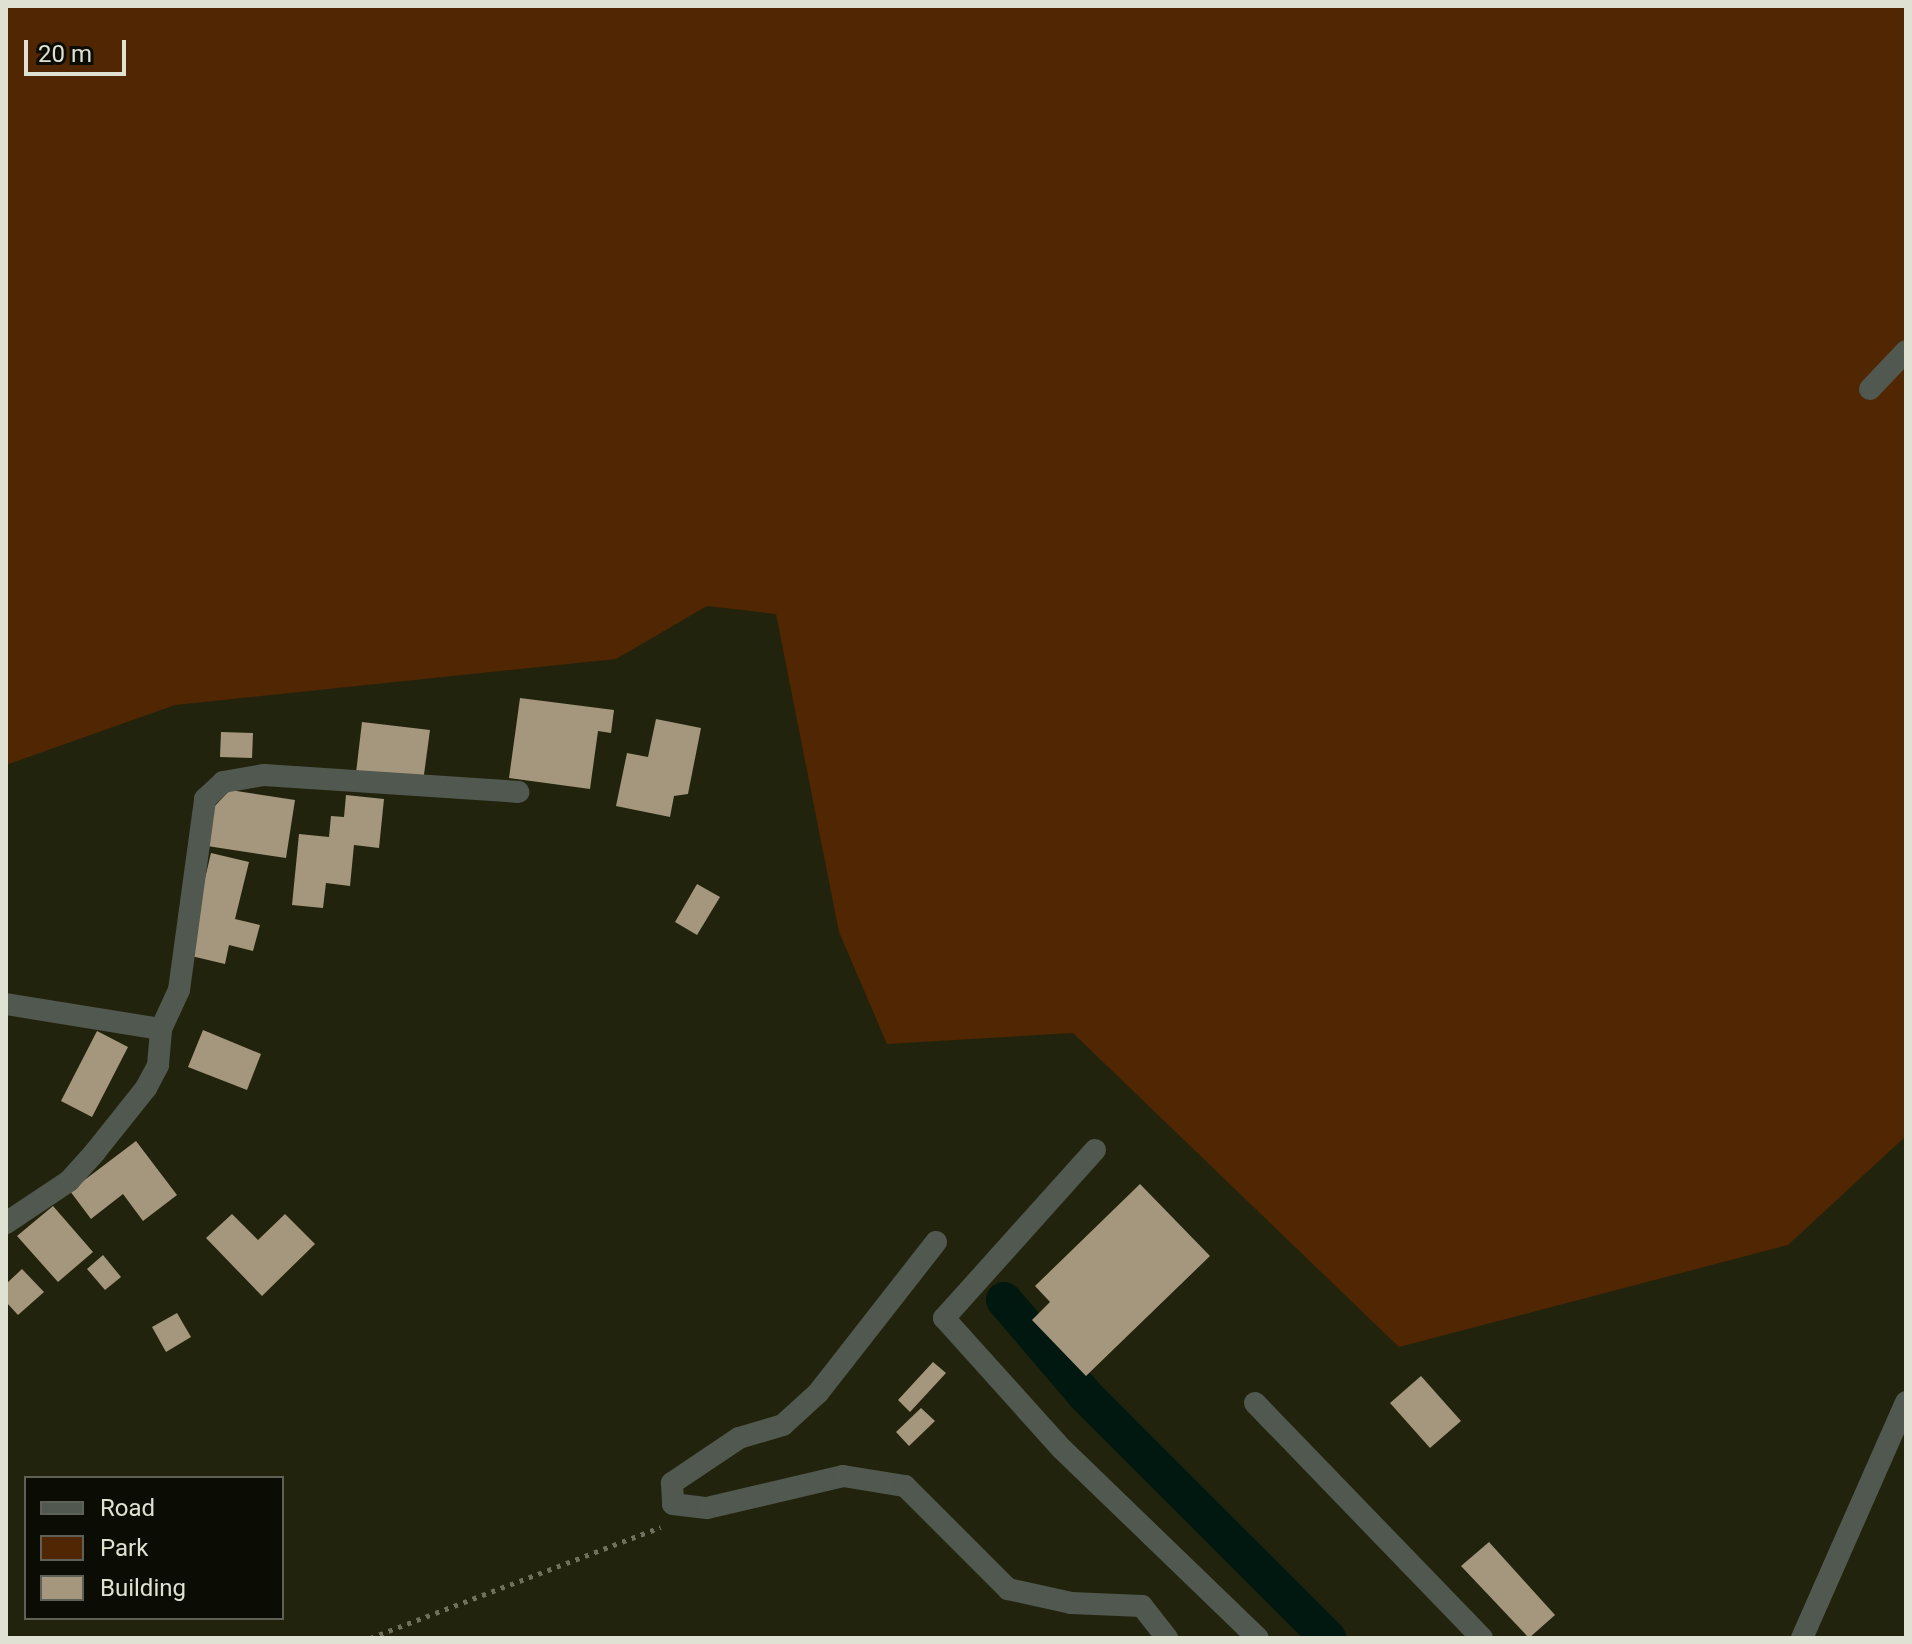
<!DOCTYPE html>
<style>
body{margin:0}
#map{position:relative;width:1912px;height:1644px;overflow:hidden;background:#22230c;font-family:Roboto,sans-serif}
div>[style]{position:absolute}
.green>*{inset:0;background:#502603}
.canal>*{height:36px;margin:-18px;padding:0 18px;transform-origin:18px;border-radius:18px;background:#00180f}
.building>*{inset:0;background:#a4977d}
.path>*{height:5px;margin-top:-2.5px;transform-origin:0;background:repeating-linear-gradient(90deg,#6f705d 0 4px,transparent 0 10px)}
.minor>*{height:22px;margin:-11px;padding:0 11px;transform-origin:11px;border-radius:11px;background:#50584f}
span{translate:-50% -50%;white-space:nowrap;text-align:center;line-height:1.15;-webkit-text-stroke:8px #0b0c04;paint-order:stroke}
.frame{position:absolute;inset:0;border:8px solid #dfe1d2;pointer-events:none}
.legend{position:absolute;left:24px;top:1476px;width:260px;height:144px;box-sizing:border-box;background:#0b0c04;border:2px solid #606156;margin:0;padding:10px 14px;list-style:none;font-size:24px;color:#dfe1d2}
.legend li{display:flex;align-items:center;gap:16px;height:40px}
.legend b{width:40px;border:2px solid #606156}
.scale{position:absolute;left:24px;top:40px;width:102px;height:36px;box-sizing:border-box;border:4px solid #dfe1d2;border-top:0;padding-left:10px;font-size:24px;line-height:28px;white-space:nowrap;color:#dfe1d2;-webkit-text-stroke:6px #0b0c04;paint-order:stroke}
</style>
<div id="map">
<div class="green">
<div style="clip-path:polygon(6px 6px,1906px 6px,1906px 1136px,1788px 1245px,1399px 1347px,1073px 1033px,887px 1044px,839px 932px,776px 614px,707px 606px,616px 659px,175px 705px,6px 765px)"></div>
</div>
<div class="canal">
<div style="left:1004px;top:1300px;width:125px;rotate:49.5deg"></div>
<div style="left:1085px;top:1395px;width:344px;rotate:45deg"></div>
</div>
<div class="building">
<div style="clip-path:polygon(520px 698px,614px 710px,611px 733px,598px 731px,590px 789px,509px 778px)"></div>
<div style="clip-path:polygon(656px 719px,701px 728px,688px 794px,674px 796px,670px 817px,616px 806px,627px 753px,648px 757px)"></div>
<div style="clip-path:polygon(362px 722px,430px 730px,423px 782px,356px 773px)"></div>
<div style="clip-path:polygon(221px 732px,253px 733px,252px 758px,220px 757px)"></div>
<div style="clip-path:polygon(230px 790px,295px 800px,286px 858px,207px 846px,212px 809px)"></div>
<div style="clip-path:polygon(346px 795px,384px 799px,379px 848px,354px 845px,350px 886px,326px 883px,323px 908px,292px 905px,299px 834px,329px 837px,331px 816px,344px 817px)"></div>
<div style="clip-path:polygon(211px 853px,249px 862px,235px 919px,260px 925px,253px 951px,229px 945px,225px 964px,187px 955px)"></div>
<div style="clip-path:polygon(697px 884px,720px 897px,697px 935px,675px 922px)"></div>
<div style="clip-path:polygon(203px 1030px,261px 1054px,247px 1090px,188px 1067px)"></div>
<div style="clip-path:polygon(97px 1031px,128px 1047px,92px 1117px,61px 1101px)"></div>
<div style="clip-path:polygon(136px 1141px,177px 1195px,143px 1221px,123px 1194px,91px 1219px,70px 1191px)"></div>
<div style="clip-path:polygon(1140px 1184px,1210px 1256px,1086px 1376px,1032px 1320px,1050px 1302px,1035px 1286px)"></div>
<div style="clip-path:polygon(53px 1206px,93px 1252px,58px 1282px,17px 1236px)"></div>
<div style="clip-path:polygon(232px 1214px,258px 1240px,285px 1214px,315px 1244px,262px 1296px,206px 1238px)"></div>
<div style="clip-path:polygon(103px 1255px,121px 1277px,105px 1290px,87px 1269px)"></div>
<div style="clip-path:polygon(22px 1269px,44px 1292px,18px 1315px,6px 1302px,6px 1284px)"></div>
<div style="clip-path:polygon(177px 1313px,191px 1337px,166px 1352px,152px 1327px)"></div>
<div style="clip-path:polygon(933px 1362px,946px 1373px,910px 1412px,898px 1400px)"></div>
<div style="clip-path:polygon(1421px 1376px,1461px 1421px,1430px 1448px,1390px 1403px)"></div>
<div style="clip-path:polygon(921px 1408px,935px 1421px,909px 1446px,896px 1432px)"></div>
<div style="clip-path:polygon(1489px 1542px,1555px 1615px,1529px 1638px,1461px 1566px)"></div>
</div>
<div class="path">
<div style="left:370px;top:1638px;width:311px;rotate:-20.9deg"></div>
</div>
<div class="minor">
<div style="left:1870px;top:389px;width:52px;rotate:-46.5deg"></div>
<div style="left:6px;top:1004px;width:157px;rotate:9.2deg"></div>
<div style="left:161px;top:1029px;width:43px;rotate:-65.2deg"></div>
<div style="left:179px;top:990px;width:193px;rotate:-82.2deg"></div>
<div style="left:205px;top:799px;width:25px;rotate:-43deg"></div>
<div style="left:223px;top:782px;width:42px;rotate:-9.7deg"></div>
<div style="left:264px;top:775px;width:255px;rotate:3.8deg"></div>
<div style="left:1095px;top:1150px;width:226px;rotate:131.9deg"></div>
<div style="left:944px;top:1318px;width:176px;rotate:48deg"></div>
<div style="left:1062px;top:1449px;width:272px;rotate:44deg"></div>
<div style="left:6px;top:1223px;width:76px;rotate:-33.7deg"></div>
<div style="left:69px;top:1181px;width:39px;rotate:-48deg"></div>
<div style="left:95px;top:1152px;width:82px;rotate:-51.4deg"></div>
<div style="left:146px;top:1088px;width:26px;rotate:-62deg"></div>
<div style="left:158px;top:1065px;width:36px;rotate:-85deg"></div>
<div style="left:936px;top:1242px;width:192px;rotate:128deg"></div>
<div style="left:818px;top:1393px;width:47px;rotate:137.6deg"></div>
<div style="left:783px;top:1425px;width:46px;rotate:163.5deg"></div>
<div style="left:739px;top:1438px;width:81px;rotate:146.1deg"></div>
<div style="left:672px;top:1483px;width:21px;rotate:87deg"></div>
<div style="left:673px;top:1504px;width:34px;rotate:7deg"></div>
<div style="left:707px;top:1508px;width:140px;rotate:-13.2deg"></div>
<div style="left:843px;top:1476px;width:63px;rotate:9.2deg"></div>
<div style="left:905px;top:1486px;width:146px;rotate:45deg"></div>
<div style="left:1008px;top:1589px;width:65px;rotate:12.5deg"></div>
<div style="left:1071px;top:1603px;width:71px;rotate:2.4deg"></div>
<div style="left:1142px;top:1606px;width:41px;rotate:52deg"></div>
<div style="left:1255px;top:1403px;width:327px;rotate:46deg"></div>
<div style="left:1802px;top:1638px;width:258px;rotate:-66.2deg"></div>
</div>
<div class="frame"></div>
<ul class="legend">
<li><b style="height:10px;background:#50584f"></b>Road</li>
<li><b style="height:22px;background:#502603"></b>Park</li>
<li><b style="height:22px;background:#a4977d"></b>Building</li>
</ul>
<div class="scale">20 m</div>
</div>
